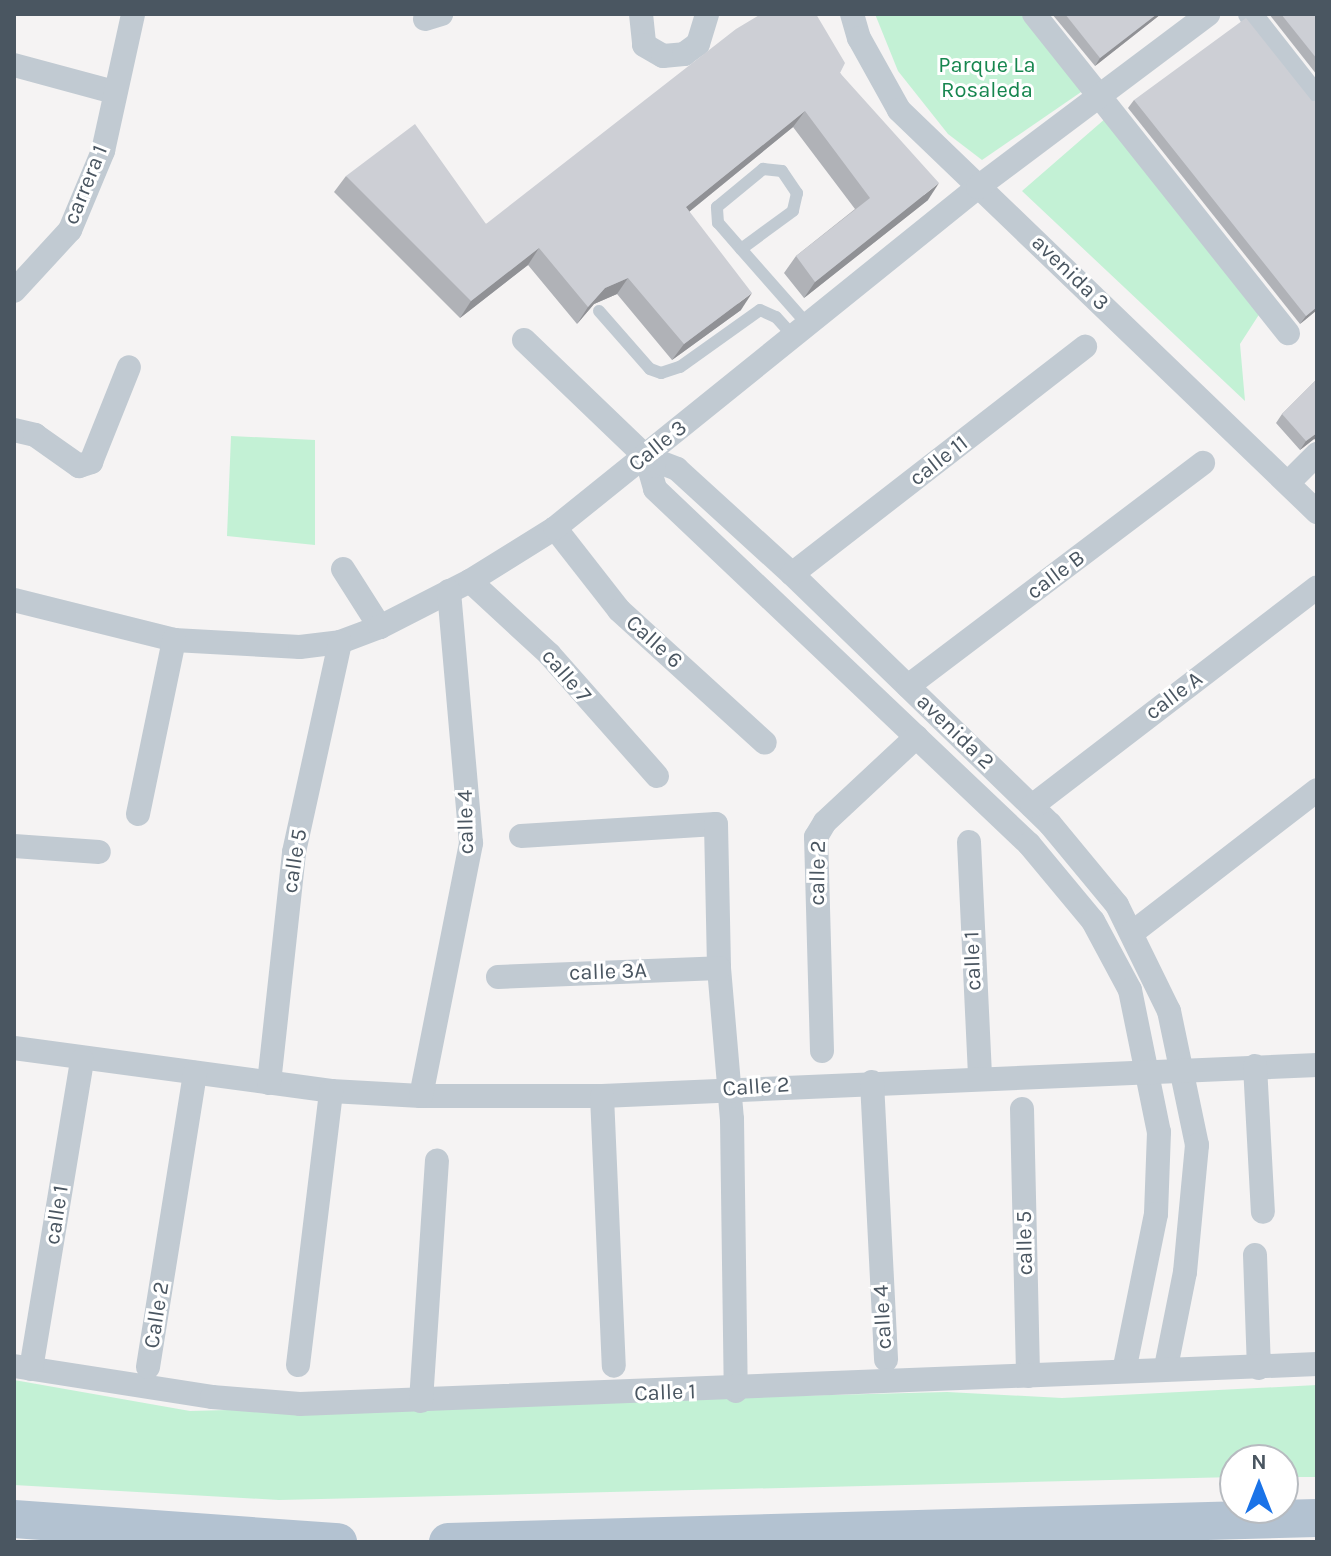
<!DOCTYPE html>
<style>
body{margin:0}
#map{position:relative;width:1331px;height:1556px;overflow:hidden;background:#f5f3f3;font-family:Karla,sans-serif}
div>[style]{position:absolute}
.green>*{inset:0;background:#c3f1d5}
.service>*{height:12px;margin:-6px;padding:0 6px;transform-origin:6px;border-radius:6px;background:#c1cad2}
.minor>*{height:24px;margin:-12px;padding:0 12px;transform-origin:12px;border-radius:12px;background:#c1cad2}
.primary>*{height:38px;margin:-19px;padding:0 19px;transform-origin:19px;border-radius:19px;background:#b3c2d1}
.wall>*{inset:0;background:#b0b2b7}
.shaded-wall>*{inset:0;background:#909195}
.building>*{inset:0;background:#cdcfd5}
span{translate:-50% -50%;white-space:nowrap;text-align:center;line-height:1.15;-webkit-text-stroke:6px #fff;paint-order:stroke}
.park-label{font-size:22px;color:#17864f}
.street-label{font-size:22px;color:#4a5661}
.frame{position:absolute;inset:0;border:16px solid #4a5661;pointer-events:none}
.north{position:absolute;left:1219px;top:1444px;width:80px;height:80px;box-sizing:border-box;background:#fff;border:2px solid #b7bbc0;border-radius:50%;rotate:0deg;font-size:22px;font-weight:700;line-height:32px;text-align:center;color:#4a5661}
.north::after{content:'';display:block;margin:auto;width:28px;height:36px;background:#1a73e8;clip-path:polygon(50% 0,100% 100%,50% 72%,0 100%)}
</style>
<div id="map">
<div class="green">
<div style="clip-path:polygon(875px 14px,1026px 14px,1084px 90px,982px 160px,948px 134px,898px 71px)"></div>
<div style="clip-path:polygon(1106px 118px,1260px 313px,1240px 344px,1245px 401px,1022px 191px)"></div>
<div style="clip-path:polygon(231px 436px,315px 440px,315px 545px,227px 536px)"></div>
<div style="clip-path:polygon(14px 1380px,190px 1411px,947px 1392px,1062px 1398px,1317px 1385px,1317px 1477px,1283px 1477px,1283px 1460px,1235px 1460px,1235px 1477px,279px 1500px,14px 1485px)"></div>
</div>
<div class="service">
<div style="left:741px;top:249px;width:35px;rotate:-131deg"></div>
<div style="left:718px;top:223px;width:16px;rotate:-94deg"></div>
<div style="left:717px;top:207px;width:60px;rotate:-39.6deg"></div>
<div style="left:763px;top:169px;width:19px;rotate:6deg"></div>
<div style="left:782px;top:171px;width:27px;rotate:56deg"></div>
<div style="left:797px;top:193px;width:18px;rotate:103deg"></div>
<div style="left:793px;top:211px;width:64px;rotate:143.8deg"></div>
<div style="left:741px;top:249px;width:101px;rotate:48.6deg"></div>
<div style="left:599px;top:311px;width:77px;rotate:48.7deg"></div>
<div style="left:650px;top:369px;width:12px;rotate:20deg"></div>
<div style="left:661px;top:373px;width:20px;rotate:-18deg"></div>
<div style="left:680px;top:367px;width:98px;rotate:-35.5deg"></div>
<div style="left:760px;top:310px;width:17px;rotate:24deg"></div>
<div style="left:776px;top:317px;width:25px;rotate:48deg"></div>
</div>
<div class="minor">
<div style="left:641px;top:14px;width:31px;rotate:84deg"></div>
<div style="left:644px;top:45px;width:22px;rotate:30deg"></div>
<div style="left:663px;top:56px;width:21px;rotate:-5deg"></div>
<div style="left:684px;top:54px;width:17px;rotate:-36deg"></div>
<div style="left:698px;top:44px;width:31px;rotate:-73deg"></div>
<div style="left:852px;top:14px;width:25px;rotate:74deg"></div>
<div style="left:859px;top:38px;width:82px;rotate:60.9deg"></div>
<div style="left:899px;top:110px;width:580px;rotate:43.88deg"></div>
<div style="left:1034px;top:14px;width:408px;rotate:51.5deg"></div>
<div style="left:1250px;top:14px;width:108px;rotate:51.8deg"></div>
<div style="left:425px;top:19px;width:17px;rotate:-17deg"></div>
<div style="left:14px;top:65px;width:104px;rotate:15.1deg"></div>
<div style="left:14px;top:291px;width:83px;rotate:-47.4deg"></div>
<div style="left:70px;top:230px;width:86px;rotate:-67.3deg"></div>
<div style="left:103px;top:151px;width:140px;rotate:-77.6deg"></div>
<div style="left:524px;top:340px;width:169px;rotate:43.8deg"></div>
<div style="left:646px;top:457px;width:33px;rotate:74deg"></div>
<div style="left:655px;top:489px;width:516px;rotate:43.51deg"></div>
<div style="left:1029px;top:844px;width:100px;rotate:50.3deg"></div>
<div style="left:1093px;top:921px;width:78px;rotate:61.8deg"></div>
<div style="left:1130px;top:990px;width:145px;rotate:78.5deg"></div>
<div style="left:1159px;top:1132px;width:82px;rotate:92.1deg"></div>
<div style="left:1156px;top:1214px;width:160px;rotate:101.5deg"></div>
<div style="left:14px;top:430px;width:22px;rotate:13deg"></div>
<div style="left:35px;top:435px;width:54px;rotate:35.2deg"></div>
<div style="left:79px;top:466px;width:13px;rotate:-18deg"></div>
<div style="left:91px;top:462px;width:102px;rotate:-68.2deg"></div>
<div style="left:646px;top:457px;width:33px;rotate:21deg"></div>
<div style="left:677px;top:469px;width:156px;rotate:42.4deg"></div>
<div style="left:792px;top:574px;width:359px;rotate:44.1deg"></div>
<div style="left:1050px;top:824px;width:105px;rotate:50.4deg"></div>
<div style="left:1117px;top:905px;width:118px;rotate:63.9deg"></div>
<div style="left:1169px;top:1011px;width:137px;rotate:78.2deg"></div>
<div style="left:1197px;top:1145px;width:128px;rotate:95.4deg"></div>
<div style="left:1185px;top:1272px;width:97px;rotate:101.3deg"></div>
<div style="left:1289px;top:482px;width:40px;rotate:-45deg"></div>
<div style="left:555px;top:528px;width:104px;rotate:52deg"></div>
<div style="left:619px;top:610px;width:197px;rotate:42.3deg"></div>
<div style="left:343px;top:569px;width:69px;rotate:57.5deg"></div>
<div style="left:792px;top:574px;width:371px;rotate:-37.8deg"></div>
<div style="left:470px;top:581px;width:108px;rotate:42.7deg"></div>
<div style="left:549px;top:654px;width:163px;rotate:48.5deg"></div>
<div style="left:14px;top:600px;width:165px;rotate:14deg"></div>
<div style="left:174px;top:640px;width:126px;rotate:3.2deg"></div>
<div style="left:300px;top:647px;width:40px;rotate:-7.1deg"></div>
<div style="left:340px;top:642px;width:43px;rotate:-20.6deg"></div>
<div style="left:380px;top:627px;width:101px;rotate:-27.1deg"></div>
<div style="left:470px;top:581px;width:100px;rotate:-31.9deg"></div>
<div style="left:555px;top:528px;width:543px;rotate:-38.87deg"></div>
<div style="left:978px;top:187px;width:288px;rotate:-36.9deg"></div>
<div style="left:908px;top:686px;width:370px;rotate:-37.1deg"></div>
<div style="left:1032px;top:806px;width:359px;rotate:-37.5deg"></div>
<div style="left:138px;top:814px;width:178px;rotate:-78.3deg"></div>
<div style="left:521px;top:836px;width:195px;rotate:-3.5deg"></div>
<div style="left:716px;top:824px;width:144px;rotate:88.8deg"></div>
<div style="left:719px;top:968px;width:152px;rotate:85.1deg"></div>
<div style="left:732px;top:1119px;width:272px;rotate:89.2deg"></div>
<div style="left:969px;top:842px;width:237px;rotate:87.3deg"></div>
<div style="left:14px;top:846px;width:85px;rotate:4deg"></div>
<div style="left:1132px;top:933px;width:234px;rotate:-37.7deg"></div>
<div style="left:498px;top:977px;width:221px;rotate:-2.3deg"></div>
<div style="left:14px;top:1048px;width:320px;rotate:7.7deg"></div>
<div style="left:331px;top:1091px;width:90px;rotate:3.2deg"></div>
<div style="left:421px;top:1096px;width:181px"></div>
<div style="left:602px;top:1096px;width:716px;rotate:-2.48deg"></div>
<div style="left:822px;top:1051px;width:214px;rotate:-91.6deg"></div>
<div style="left:816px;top:837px;width:17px;rotate:-59deg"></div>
<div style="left:825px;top:822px;width:125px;rotate:-43deg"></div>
<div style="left:1255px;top:1066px;width:146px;rotate:86.9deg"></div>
<div style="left:872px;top:1082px;width:278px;rotate:87.1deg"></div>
<div style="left:269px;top:1083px;width:232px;rotate:-83.8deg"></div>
<div style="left:294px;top:852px;width:215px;rotate:-77.6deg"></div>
<div style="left:421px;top:1096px;width:258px;rotate:-78.8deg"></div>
<div style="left:471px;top:843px;width:253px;rotate:-95deg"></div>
<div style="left:602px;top:1096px;width:270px;rotate:87.5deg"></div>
<div style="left:1022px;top:1109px;width:267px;rotate:88.7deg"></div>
<div style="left:1255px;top:1255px;width:113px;rotate:88deg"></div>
<div style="left:298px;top:1365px;width:276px;rotate:-83.1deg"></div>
<div style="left:14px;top:1366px;width:200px;rotate:8.9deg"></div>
<div style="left:212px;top:1397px;width:88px;rotate:4.5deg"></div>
<div style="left:300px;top:1404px;width:1018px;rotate:-2.25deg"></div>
<div style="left:148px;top:1367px;width:298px;rotate:-80.9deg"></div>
<div style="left:31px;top:1369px;width:313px;rotate:-80.6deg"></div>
<div style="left:421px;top:1401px;width:241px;rotate:-86.2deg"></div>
</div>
<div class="primary">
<div style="left:14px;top:1519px;width:325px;rotate:4.1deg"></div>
<div style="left:448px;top:1542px;width:869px;rotate:-1.58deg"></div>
</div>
<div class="wall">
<div style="clip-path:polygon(1052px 14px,1161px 14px,1095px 66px)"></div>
<div style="clip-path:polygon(1269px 14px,1317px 14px,1317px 75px)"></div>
<div style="clip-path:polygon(840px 73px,928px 200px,804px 298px,784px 273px,796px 256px,855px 209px,793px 127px,689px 212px,741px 310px,672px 360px,617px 294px,594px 304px,577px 324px,528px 265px,460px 318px,334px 192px,346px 176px,486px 224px)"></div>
<div style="clip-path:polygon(1134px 100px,1317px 101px,1317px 310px,1300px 324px,1128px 108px)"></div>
<div style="clip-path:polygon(1317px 379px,1317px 440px,1314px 439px,1300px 450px,1276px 423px,1282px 414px)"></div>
</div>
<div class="shaded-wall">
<div style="clip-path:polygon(1157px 14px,1161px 14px,1095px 66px,1100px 58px)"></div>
<div style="clip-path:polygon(805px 111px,793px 127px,674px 224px,686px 207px)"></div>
<div style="clip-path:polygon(939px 183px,928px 200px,804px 298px,815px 282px)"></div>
<div style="clip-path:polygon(539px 248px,528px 265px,460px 318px,471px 301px)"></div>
<div style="clip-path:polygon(628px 278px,617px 294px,594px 304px,577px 324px,588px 307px,605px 288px)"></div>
<div style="clip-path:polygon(752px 293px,741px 310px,672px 360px,684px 344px)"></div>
<div style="clip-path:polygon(1317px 307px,1317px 310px,1300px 324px,1306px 316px)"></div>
<div style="clip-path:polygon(1317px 433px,1317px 440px,1314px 439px,1300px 450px,1306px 441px)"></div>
</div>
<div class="building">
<div style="clip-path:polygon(761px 14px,816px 14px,845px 63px,840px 73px,939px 183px,815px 282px,796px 256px,870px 198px,805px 111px,686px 207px,752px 293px,684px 344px,628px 278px,605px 288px,588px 307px,539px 248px,471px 301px,346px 176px,415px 124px,486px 224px,736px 29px)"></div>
<div style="clip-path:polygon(1065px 14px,1157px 14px,1100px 58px)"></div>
<div style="clip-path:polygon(1281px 14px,1317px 14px,1317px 59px)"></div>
<div style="clip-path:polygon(1246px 18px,1312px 101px,1317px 101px,1317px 307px,1306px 316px,1134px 100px)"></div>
<div style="clip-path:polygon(1317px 379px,1317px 433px,1306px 441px,1282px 414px)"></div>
</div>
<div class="park-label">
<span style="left:987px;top:78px">Parque La<br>Rosaleda</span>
</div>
<div class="street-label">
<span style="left:86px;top:185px;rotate:-68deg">carrera 1</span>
<span style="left:1070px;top:273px;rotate:44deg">avenida 3</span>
<span style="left:658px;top:446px;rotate:-39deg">Calle 3</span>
<span style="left:939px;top:461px;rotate:-38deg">calle 11</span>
<span style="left:1056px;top:575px;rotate:-37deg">calle B</span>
<span style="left:654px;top:642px;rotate:42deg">Calle 6</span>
<span style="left:566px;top:676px;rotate:49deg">calle 7</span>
<span style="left:1174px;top:696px;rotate:-37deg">calle A</span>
<span style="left:955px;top:732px;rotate:44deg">avenida 2</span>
<span style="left:466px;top:822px;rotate:-91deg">calle 4</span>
<span style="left:295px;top:861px;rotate:-81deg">calle 5</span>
<span style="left:818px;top:873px;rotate:-89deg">calle 2</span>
<span style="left:973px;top:961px;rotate:-92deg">calle 1</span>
<span style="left:608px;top:972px;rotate:-2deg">calle 3A</span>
<span style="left:756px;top:1087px;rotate:-4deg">Calle 2</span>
<span style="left:57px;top:1215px;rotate:-81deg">calle 1</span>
<span style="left:1025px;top:1243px;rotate:-91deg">calle 5</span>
<span style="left:157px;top:1315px;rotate:-81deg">Calle 2</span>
<span style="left:883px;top:1317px;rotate:-93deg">calle 4</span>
<span style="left:665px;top:1393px;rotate:-2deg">Calle 1</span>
</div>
<div class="frame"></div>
<div class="north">N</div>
</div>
